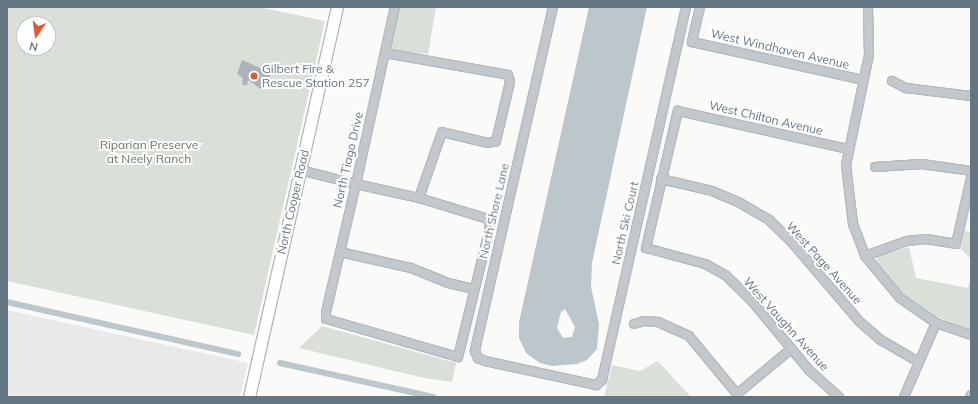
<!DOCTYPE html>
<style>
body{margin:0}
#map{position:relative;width:978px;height:404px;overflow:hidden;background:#fafaf8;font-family:Mulish,sans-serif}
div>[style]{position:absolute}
.built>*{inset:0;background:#e8e9e9}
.green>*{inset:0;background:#dadfd7}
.water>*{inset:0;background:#bbc7cb}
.canal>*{height:6px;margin:-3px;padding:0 3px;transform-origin:3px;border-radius:3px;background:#bbc7cb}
.building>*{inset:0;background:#aab3b9}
.roads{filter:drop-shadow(1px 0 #b5babe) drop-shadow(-1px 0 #b5babe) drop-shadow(0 1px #b5babe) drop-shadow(0 -1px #b5babe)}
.minor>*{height:8px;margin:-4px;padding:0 4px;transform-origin:4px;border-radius:4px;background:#c3c8cc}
.major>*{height:11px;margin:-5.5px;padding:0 5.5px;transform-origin:5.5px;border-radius:5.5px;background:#fff}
.dots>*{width:11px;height:11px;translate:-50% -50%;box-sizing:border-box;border:2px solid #fff;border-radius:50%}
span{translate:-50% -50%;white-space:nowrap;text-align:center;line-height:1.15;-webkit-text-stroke:4px #fff;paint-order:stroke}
.street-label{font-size:12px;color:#657683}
.poi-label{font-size:12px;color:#657683}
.left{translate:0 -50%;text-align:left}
.park-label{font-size:12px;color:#687a64}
.frame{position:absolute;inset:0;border:8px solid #657683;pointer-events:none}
.north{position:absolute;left:16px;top:16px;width:40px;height:40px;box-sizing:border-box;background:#fff;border:1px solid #c1c8cd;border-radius:50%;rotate:193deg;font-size:11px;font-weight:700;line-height:16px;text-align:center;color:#657683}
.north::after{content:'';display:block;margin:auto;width:14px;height:18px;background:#e4572e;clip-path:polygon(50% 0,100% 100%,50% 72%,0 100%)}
</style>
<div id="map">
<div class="built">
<div style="clip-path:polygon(7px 310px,248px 363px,240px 397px,7px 397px)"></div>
</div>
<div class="green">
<div style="clip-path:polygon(evenodd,7px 7px,259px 7px,325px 21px,254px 335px,7px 281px,7px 7px,24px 24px,48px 24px,48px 48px,24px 48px,24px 24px)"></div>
<div style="clip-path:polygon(400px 7px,436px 7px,428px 54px,390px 50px)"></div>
<div style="clip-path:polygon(965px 231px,971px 232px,971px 259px,961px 249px)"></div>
<div style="clip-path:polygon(909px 247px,916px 278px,968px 288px,971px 277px,971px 330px,930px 314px,906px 298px,875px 264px,878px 256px)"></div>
<div style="clip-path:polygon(322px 326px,456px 363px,452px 382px,424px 378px,299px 348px)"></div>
<div style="clip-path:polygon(658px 361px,691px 397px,604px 397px,612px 365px,640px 371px)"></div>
</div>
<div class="water">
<div style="clip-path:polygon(evenodd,589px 7px,647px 7px,592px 263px,591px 287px,599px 324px,597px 349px,587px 360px,577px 364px,552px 366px,540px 363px,526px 353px,519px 338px,519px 322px,589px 7px,565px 309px,575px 327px,572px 337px,563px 338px,557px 328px,561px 312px,565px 309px)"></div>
</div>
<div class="canal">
<div style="left:7px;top:302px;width:237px;rotate:12.7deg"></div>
<div style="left:280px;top:363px;width:157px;rotate:12.5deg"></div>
</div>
<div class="building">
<div style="clip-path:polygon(242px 60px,272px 73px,261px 89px,248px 80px,247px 86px,242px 84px,243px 78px,237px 74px)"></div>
</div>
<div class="roads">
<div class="minor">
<div style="left:553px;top:7px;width:353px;rotate:102.8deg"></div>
<div style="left:475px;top:351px;width:8px;rotate:67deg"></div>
<div style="left:478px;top:358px;width:8px;rotate:23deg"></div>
<div style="left:485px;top:361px;width:114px;rotate:12.2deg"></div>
<div style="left:596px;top:385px;width:8px;rotate:-40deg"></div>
<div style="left:602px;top:380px;width:382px;rotate:-77.3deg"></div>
<div style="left:700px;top:7px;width:36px;rotate:103deg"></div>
<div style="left:692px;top:42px;width:176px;rotate:12.5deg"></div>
<div style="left:868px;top:7px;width:48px;rotate:88.8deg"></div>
<div style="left:869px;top:55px;width:112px;rotate:101.8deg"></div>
<div style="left:846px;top:165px;width:59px;rotate:83.2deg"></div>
<div style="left:853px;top:224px;width:34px;rotate:69deg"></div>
<div style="left:865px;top:256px;width:55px;rotate:50.2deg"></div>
<div style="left:900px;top:298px;width:44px;rotate:34.8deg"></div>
<div style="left:936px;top:323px;width:37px;rotate:19deg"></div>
<div style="left:385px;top:53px;width:125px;rotate:10.1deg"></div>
<div style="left:508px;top:75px;width:7px;rotate:74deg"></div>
<div style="left:510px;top:82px;width:61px;rotate:103.3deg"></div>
<div style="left:496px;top:141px;width:8px;rotate:166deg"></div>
<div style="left:488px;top:143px;width:47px;rotate:-166.6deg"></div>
<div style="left:442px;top:132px;width:70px;rotate:109.2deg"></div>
<div style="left:892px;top:81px;width:16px;rotate:27deg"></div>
<div style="left:906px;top:88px;width:65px;rotate:7deg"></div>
<div style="left:875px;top:167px;width:47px;rotate:-3.7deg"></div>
<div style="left:922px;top:164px;width:49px;rotate:8.1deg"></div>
<div style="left:300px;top:170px;width:58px;rotate:14deg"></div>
<div style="left:356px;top:184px;width:65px;rotate:12.5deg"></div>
<div style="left:419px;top:198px;width:72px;rotate:16.9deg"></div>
<div style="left:488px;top:219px;width:8px;rotate:76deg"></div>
<div style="left:490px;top:227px;width:134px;rotate:103.8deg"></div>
<div style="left:458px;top:357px;width:137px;rotate:-163.9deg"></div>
<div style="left:326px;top:319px;width:7px;rotate:-90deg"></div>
<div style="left:326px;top:312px;width:131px;rotate:-76.8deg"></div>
<div style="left:356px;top:184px;width:181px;rotate:-77.6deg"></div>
<div style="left:661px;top:179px;width:52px;rotate:13.2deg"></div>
<div style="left:712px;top:191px;width:30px;rotate:23deg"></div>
<div style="left:740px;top:203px;width:34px;rotate:30deg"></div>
<div style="left:769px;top:220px;width:28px;rotate:44deg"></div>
<div style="left:789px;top:239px;width:109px;rotate:49.5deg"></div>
<div style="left:860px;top:322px;width:28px;rotate:41deg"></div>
<div style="left:881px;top:340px;width:42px;rotate:30.3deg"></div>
<div style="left:340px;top:252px;width:73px;rotate:12.7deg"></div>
<div style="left:411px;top:268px;width:40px;rotate:22deg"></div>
<div style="left:448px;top:283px;width:27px;rotate:13deg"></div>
<div style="left:865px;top:256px;width:45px;rotate:-19.7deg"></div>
<div style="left:907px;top:241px;width:19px;rotate:-6deg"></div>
<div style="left:926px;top:239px;width:30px;rotate:9deg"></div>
<div style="left:956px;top:244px;width:68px;rotate:-77.2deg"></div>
<div style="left:634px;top:324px;width:10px;rotate:-17deg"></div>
<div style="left:644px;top:321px;width:14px;rotate:4deg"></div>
<div style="left:658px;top:322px;width:34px;rotate:24deg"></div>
<div style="left:689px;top:336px;width:75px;rotate:50.4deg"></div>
<div style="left:737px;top:394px;width:69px;rotate:-39.7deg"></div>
<div style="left:839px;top:397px;width:40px;rotate:-138deg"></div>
<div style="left:809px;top:370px;width:91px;rotate:-129.6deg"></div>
<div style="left:751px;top:300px;width:36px;rotate:-136deg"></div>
<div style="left:725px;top:275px;width:23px;rotate:-151deg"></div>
<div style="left:705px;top:264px;width:61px;rotate:-164.8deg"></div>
<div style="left:646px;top:248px;width:141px;rotate:-76.9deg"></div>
<div style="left:678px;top:111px;width:174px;rotate:12.6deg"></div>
<div style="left:904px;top:397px;width:81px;rotate:-66.6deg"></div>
<div style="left:970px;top:397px;width:2px;rotate:-63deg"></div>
</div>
<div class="major">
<div style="left:249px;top:397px;width:400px;rotate:-77.3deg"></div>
</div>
</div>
<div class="dots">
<div style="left:254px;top:76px;background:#e4572e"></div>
</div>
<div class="street-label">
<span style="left:780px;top:49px;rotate:13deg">West Windhaven Avenue</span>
<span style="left:766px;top:118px;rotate:13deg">West Chilton Avenue</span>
<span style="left:348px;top:160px;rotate:-77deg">North Tiago Drive</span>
<span style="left:293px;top:202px;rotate:-77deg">North Cooper Road</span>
<span style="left:494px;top:211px;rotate:-77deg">North Shore Lane</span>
<span style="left:625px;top:223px;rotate:-77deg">North Ski Court</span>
<span style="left:824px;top:263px;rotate:48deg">West Page Avenue</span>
<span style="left:786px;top:324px;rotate:48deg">West Vaughn Avenue</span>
</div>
<div class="poi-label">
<span class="left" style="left:262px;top:76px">Gilbert Fire &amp;<br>Rescue Station 257</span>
</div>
<div class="park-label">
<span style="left:149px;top:152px">Riparian Preserve<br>at Neely Ranch</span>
</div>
<div class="frame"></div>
<div class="north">N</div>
</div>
